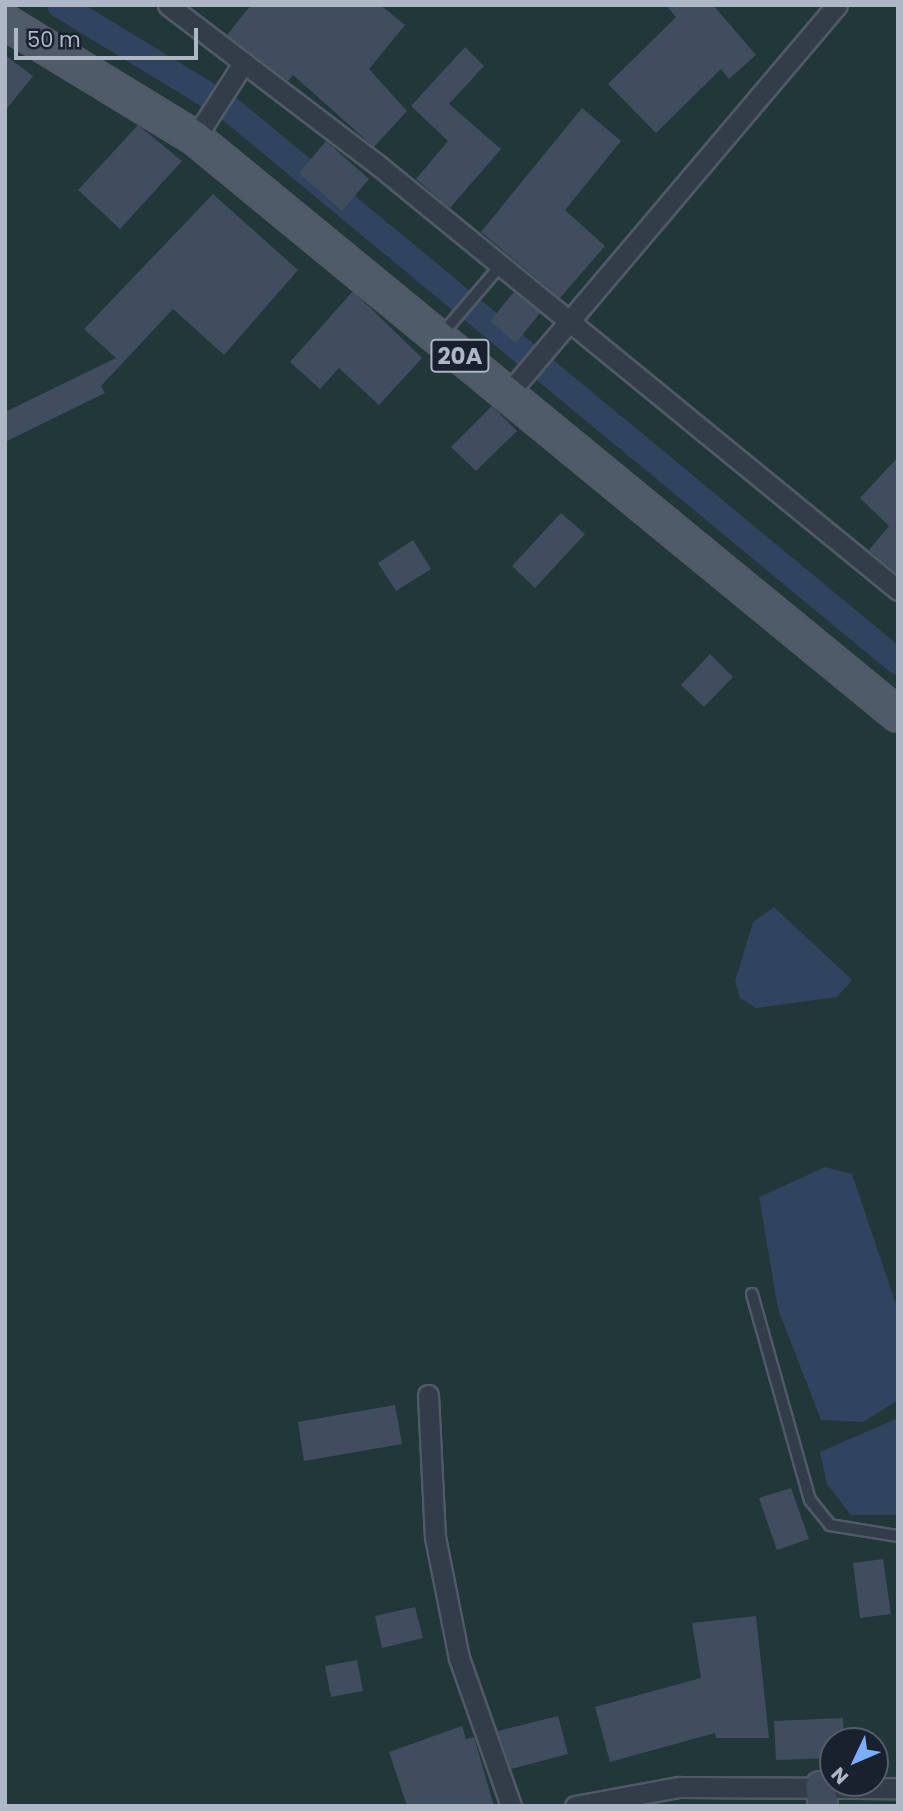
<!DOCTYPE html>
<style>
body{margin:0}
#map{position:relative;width:903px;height:1811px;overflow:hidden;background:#1f2a38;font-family:Poppins,sans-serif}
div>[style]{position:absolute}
.green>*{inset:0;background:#213739}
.water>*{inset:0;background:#30445f}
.canal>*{height:26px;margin:-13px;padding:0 13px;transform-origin:13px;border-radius:13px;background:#30445f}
.building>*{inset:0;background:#404d5e}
.roads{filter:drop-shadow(2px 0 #505a67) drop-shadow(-2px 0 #505a67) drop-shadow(0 2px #505a67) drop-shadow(0 -2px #505a67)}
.lane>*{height:10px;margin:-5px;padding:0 5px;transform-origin:5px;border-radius:5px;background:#333c49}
.street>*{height:19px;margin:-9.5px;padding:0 9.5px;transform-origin:9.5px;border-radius:9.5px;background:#333c49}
.secondary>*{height:28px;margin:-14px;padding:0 14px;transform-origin:14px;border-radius:14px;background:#404b5c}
.primary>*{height:32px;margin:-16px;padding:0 16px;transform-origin:16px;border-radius:16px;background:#505b69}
span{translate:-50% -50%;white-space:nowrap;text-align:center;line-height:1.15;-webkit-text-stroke:5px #18212d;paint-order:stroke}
.shield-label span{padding:2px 5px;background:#18212d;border:2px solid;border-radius:5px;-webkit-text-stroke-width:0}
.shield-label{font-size:23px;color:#adb7c6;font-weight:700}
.frame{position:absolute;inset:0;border:7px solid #adb7c6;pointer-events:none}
.north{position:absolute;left:819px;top:1727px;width:70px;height:70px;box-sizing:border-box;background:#18212d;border:2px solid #545d6a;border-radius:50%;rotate:226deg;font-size:19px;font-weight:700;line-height:28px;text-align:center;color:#adb7c6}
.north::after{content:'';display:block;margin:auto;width:24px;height:32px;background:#7baefd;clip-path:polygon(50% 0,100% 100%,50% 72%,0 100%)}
.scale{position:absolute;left:14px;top:28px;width:184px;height:32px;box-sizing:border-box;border:4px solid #adb7c6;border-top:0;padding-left:9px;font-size:21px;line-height:24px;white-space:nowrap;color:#adb7c6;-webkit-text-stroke:5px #18212d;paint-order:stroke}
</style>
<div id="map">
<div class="green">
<div style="clip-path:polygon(evenodd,5px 5px,898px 5px,898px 1806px,5px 1806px,5px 5px,833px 1741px,875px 1741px,875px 1783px,833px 1783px,833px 1741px)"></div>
</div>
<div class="water">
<div style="clip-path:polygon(774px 907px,852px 980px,837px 997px,756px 1008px,740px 998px,735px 981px,753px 922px)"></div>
<div style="clip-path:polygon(825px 1167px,852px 1174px,898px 1310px,898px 1400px,863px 1422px,821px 1420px,778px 1309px,759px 1197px)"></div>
<div style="clip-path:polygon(898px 1418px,898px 1515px,851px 1515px,827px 1484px,820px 1452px)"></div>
</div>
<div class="canal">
<div style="left:60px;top:5px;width:194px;rotate:31.3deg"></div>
<div style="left:226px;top:106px;width:872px;rotate:39.6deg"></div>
</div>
<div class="building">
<div style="clip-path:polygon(251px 5px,380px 5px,405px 25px,369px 69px,407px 111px,374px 147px,293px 75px,288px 81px,227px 35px)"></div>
<div style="clip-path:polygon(666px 5px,713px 5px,756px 55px,729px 79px,721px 69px,656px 133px,608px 84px,676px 17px)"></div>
<div style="clip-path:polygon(465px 47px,484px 66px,449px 104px,501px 149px,450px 208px,416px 179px,448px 141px,411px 106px)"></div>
<div style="clip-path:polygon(5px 55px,33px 76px,5px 111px)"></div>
<div style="clip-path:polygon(582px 108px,621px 141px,565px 210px,605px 246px,560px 298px,481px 232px)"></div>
<div style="clip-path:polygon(138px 125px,182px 161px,120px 229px,78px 190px)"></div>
<div style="clip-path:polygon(326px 141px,369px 179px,342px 211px,299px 173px)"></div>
<div style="clip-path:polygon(213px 194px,298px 270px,224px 355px,173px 309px,101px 386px,105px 393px,5px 442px,5px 412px,116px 358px,84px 329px)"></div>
<div style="clip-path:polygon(353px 291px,422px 358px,379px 405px,339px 368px,320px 389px,290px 362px)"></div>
<div style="clip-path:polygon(514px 292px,540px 313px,516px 343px,490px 321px)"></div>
<div style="clip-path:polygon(492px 406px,517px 431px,476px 471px,451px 447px)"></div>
<div style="clip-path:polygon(898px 457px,898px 574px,869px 550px,889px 526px,860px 498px)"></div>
<div style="clip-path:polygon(561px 513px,585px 534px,535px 588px,512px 566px)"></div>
<div style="clip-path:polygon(413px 540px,431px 569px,396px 591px,378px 563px)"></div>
<div style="clip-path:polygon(710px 654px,733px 677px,704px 707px,681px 685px)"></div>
<div style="clip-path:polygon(395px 1405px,402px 1444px,304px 1461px,298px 1422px)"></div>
<div style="clip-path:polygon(791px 1488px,809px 1539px,777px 1550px,759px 1498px)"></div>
<div style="clip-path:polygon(883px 1559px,891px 1614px,860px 1618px,853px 1563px)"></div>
<div style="clip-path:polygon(415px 1607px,423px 1638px,382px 1648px,375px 1616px)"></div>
<div style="clip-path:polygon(756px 1616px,769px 1738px,716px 1738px,715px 1733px,610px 1762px,595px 1707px,701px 1678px,692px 1623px)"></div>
<div style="clip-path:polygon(357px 1660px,363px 1691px,331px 1697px,325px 1666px)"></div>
<div style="clip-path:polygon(558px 1716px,568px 1754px,511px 1769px,498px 1731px)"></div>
<div style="clip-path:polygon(843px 1718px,844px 1741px,833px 1741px,833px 1758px,776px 1760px,774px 1721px)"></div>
<div style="clip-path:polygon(462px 1726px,466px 1739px,474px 1737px,494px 1806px,407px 1806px,389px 1752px)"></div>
</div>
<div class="roads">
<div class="lane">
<div style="left:442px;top:334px;width:91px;rotate:-49.5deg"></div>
<div style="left:752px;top:1294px;width:214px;rotate:74.3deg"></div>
<div style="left:810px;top:1500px;width:32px;rotate:51deg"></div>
<div style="left:830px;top:1525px;width:69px;rotate:9.2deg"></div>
</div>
<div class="street">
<div style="left:168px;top:5px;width:264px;rotate:37.3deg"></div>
<div style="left:378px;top:165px;width:672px;rotate:39.26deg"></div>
<div style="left:195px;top:138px;width:90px;rotate:-57.2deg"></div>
<div style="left:506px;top:396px;width:512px;rotate:-49.75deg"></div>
<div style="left:428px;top:1395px;width:142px;rotate:87.2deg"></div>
<div style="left:435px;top:1537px;width:123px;rotate:78.8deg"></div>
<div style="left:459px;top:1658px;width:157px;rotate:70.6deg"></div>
<div style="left:575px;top:1806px;width:106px;rotate:-10.4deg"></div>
<div style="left:679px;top:1787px;width:219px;rotate:0.3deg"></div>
</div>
<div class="secondary">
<div style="left:820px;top:1786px;width:20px;rotate:81deg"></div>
</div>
<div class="primary">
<div style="left:5px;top:22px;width:223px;rotate:31.4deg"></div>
<div style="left:195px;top:138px;width:909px;rotate:39.38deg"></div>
</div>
</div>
<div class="shield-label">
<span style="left:460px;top:356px">20A</span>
</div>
<div class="frame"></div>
<div class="north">N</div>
<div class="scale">50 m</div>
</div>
